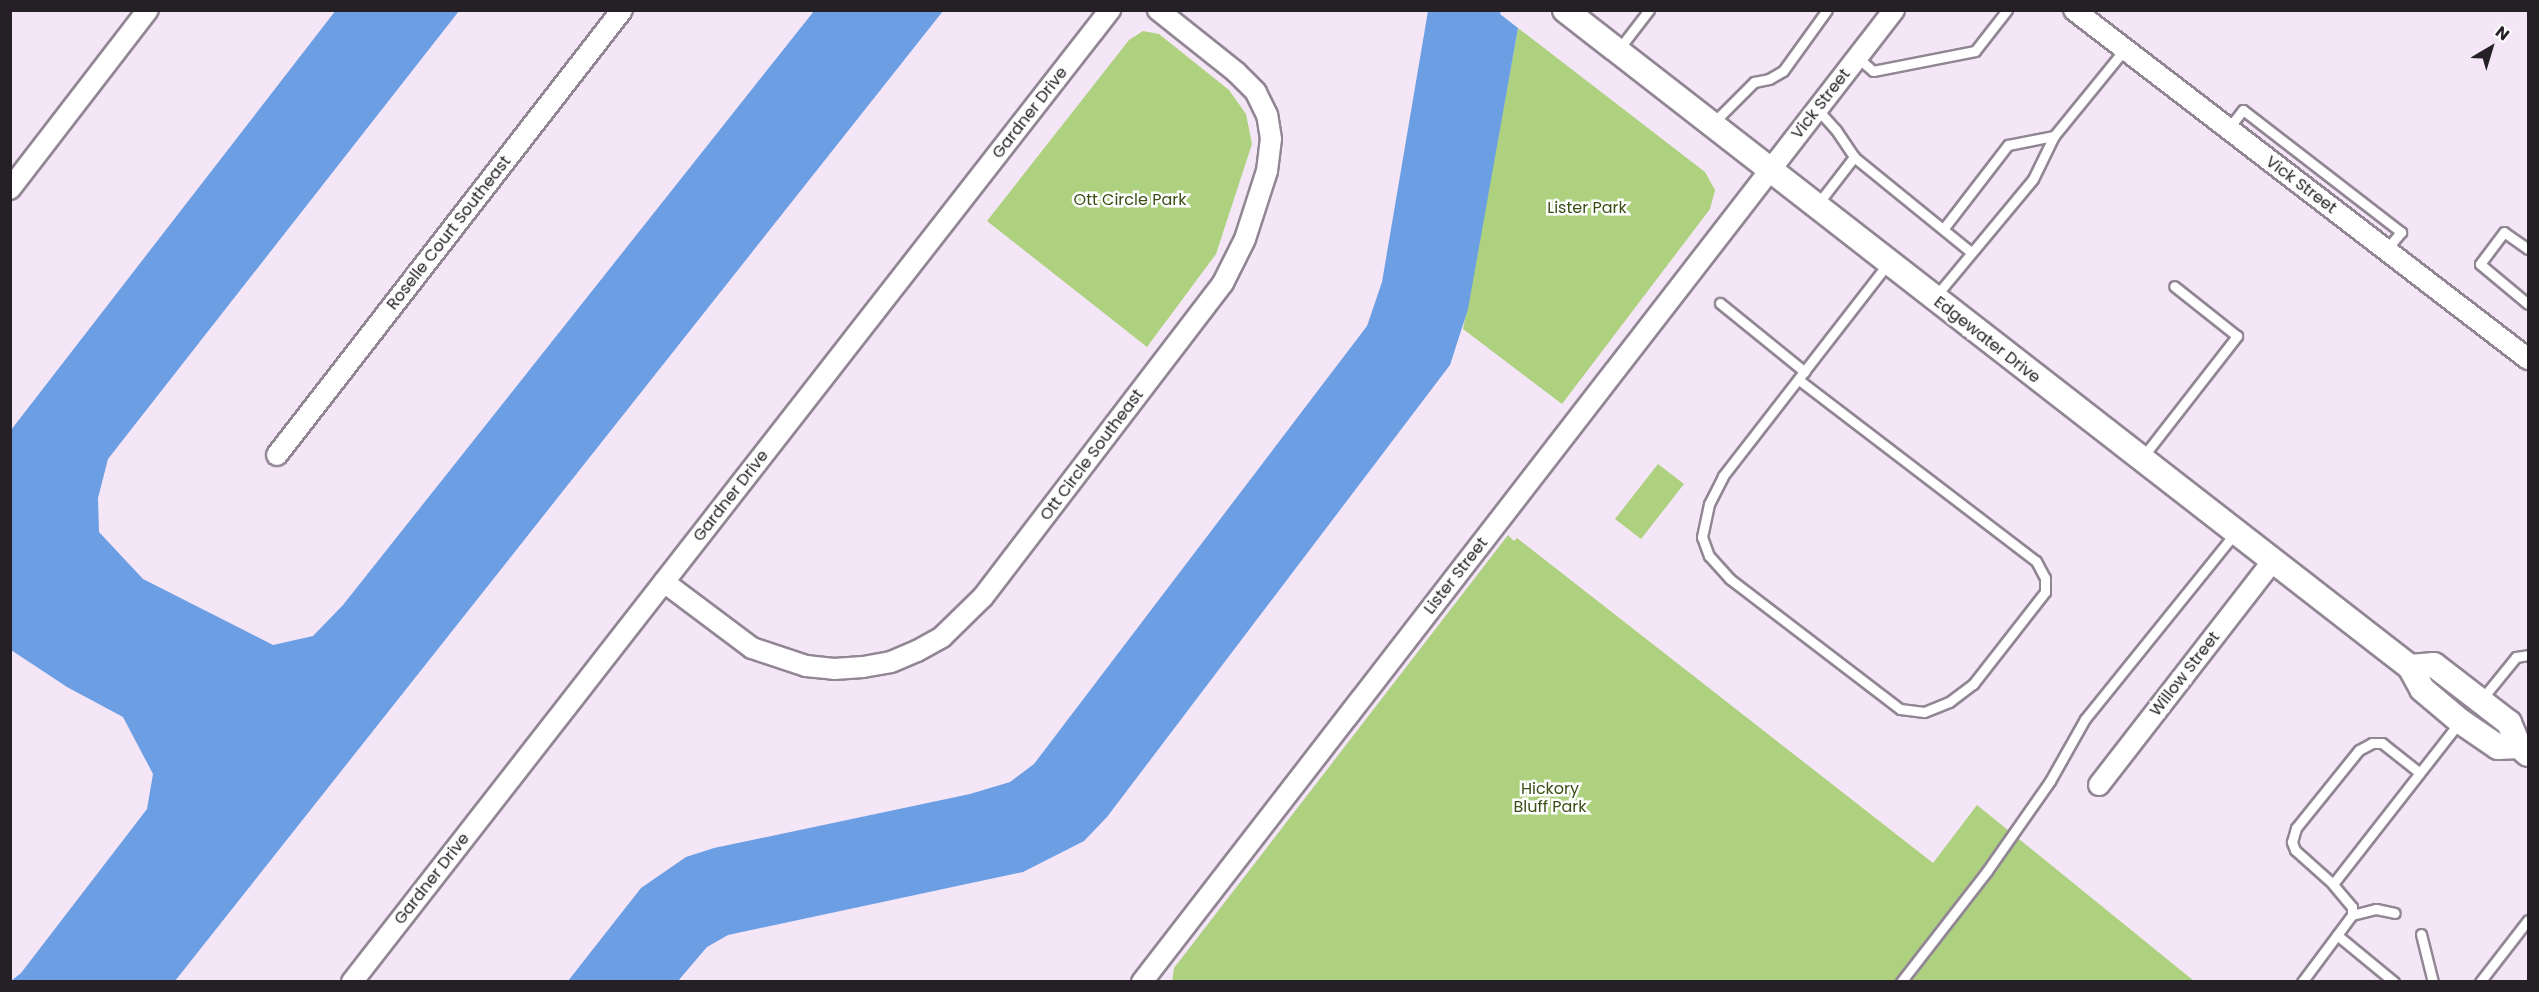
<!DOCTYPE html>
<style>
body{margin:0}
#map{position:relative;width:2539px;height:992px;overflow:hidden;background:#f4e6f7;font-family:Poppins,sans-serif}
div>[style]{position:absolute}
.green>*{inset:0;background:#add17f}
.water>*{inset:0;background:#6c9ee4}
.roads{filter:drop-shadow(2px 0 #928695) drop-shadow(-2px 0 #928695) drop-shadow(0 2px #928695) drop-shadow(0 -2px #928695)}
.service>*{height:9px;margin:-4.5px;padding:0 4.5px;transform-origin:4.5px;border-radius:4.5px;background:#fff}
.minor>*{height:20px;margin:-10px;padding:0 10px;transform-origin:10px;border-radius:10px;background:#fff}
.tertiary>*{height:24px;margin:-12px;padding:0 12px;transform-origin:12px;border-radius:12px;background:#fff}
span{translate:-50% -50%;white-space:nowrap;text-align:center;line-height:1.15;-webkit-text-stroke:5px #fff;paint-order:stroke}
.street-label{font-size:16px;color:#252026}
.park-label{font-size:16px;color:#394f15}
.frame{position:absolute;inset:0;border:12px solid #252026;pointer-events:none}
.north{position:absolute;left:2461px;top:18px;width:60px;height:60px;-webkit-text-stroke:4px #fff;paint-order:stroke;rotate:38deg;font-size:16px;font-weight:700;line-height:24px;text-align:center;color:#252026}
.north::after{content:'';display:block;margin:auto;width:21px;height:27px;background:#252026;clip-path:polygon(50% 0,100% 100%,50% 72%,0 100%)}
</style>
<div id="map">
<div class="green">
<div style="clip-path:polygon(1518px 28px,1705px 172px,1715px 190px,1710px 209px,1562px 404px,1463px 329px)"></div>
<div style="clip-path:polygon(1143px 31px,1159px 34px,1229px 90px,1246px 114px,1252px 144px,1216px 254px,1147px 347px,987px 221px,1129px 40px)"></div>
<div style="clip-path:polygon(1658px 464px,1684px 484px,1641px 539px,1615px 519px)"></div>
<div style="clip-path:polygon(1508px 535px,1514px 541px,1517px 538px,1933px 863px,1977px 805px,2194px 981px,1172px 982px,1174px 968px)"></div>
</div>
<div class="water">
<div style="clip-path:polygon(336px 10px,459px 11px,108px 459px,98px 498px,99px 532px,143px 579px,273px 645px,313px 636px,343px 605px,814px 11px,943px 11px,175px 981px,11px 981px,21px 973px,147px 809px,153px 774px,123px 717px,67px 687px,11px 650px,11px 430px)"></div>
<div style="clip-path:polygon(1428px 11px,1501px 11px,1500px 14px,1518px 28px,1468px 309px,1450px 365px,1107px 817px,1084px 841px,1023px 872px,728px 935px,707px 947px,678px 981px,568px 981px,641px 888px,686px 857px,714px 848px,970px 794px,1010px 782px,1034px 764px,1367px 326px,1382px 282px)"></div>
</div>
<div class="roads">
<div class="service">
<div style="left:1619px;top:49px;width:49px;rotate:-52.4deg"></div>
<div style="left:1857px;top:57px;width:21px;rotate:41deg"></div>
<div style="left:1873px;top:71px;width:104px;rotate:-11.1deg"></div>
<div style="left:1975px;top:51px;width:52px;rotate:-52deg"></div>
<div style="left:1817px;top:109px;width:28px;rotate:48deg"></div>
<div style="left:1836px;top:130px;width:32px;rotate:56deg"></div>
<div style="left:1713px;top:123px;width:58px;rotate:-45deg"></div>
<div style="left:1754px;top:82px;width:15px;rotate:-11deg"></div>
<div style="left:1769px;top:79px;width:16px;rotate:-30deg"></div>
<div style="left:1783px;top:71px;width:75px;rotate:-54.2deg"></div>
<div style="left:2228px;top:129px;width:24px;rotate:-52deg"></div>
<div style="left:2243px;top:110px;width:200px;rotate:37.7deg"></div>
<div style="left:2401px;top:232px;width:23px;rotate:130deg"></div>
<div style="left:1817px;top:205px;width:61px;rotate:-52.4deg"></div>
<div style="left:1854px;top:157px;width:151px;rotate:39.1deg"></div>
<div style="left:1944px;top:228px;width:105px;rotate:-52.4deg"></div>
<div style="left:2008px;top:145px;width:47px;rotate:-11.1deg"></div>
<div style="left:2528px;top:249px;width:29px;rotate:-145deg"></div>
<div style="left:2504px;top:232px;width:40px;rotate:127deg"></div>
<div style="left:2480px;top:264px;width:62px;rotate:39.8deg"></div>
<div style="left:1935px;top:297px;width:153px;rotate:-50.3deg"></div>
<div style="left:2033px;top:179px;width:48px;rotate:-64deg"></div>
<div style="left:2054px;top:136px;width:112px;rotate:-50.8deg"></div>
<div style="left:1720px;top:303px;width:109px;rotate:39.1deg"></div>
<div style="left:1799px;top:380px;width:298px;rotate:37.4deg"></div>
<div style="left:2036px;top:561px;width:19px;rotate:62deg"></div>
<div style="left:2045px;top:578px;width:14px;rotate:90deg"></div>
<div style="left:2045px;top:592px;width:117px;rotate:128deg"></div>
<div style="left:1973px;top:684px;width:30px;rotate:143deg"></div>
<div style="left:1949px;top:702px;width:27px;rotate:158deg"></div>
<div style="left:1924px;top:712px;width:24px;rotate:-173deg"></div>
<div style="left:1900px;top:709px;width:214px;rotate:-142.6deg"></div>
<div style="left:1730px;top:579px;width:31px;rotate:-132deg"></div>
<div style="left:1709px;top:556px;width:20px;rotate:-110deg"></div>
<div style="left:1702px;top:537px;width:34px;rotate:-78deg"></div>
<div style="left:1709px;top:504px;width:31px;rotate:-63deg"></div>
<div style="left:1723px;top:476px;width:269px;rotate:-52.2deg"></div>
<div style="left:2142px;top:458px;width:155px;rotate:-52.1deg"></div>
<div style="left:2237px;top:336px;width:80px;rotate:-141.6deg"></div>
<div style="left:2481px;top:700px;width:55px;rotate:-50.9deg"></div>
<div style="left:2516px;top:657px;width:12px;rotate:-9deg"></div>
<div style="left:2333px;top:884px;width:51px;rotate:-138.2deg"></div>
<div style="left:2295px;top:850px;width:9px;rotate:-111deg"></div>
<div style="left:2292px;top:842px;width:15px;rotate:-74deg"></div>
<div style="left:2296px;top:828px;width:100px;rotate:-51.1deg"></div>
<div style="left:2359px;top:750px;width:15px;rotate:-28deg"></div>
<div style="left:2372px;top:743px;width:10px"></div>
<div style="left:2382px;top:743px;width:48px;rotate:38.3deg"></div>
<div style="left:2352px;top:915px;width:25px;rotate:-14deg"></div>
<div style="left:2376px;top:909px;width:19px;rotate:12deg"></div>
<div style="left:2421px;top:934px;width:49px;rotate:76deg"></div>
<div style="left:2337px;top:935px;width:74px;rotate:39.5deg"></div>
<div style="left:1901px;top:982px;width:140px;rotate:-52.2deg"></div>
<div style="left:1987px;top:871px;width:110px;rotate:-55deg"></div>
<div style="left:2050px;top:781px;width:71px;rotate:-60.6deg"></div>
<div style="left:2085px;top:719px;width:239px;rotate:-51.1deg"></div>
<div style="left:2302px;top:982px;width:84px;rotate:-53.3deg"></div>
<div style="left:2352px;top:915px;width:8px;rotate:-90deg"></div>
<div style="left:2352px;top:907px;width:30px;rotate:-130deg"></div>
<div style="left:2333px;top:884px;width:204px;rotate:-52deg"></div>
<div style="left:2480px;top:982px;width:78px;rotate:-52.3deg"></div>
</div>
<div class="minor">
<div style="left:2074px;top:10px;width:573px;rotate:37.55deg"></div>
<div style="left:10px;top:189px;width:226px;rotate:-52.4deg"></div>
<div style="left:277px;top:455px;width:563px;rotate:-52.21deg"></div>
<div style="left:664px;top:582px;width:110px;rotate:36.9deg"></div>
<div style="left:752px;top:648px;width:57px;rotate:18.4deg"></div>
<div style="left:806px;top:666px;width:28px;rotate:6deg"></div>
<div style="left:834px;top:669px;width:29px;rotate:-4deg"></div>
<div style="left:863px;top:667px;width:28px;rotate:-10deg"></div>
<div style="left:891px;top:662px;width:28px;rotate:-23deg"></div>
<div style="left:917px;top:651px;width:29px;rotate:-29deg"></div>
<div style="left:942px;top:637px;width:57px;rotate:-44.3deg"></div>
<div style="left:983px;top:597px;width:395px;rotate:-52.6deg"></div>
<div style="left:1223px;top:283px;width:49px;rotate:-63.4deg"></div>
<div style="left:1245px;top:239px;width:71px;rotate:-72.1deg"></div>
<div style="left:1267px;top:171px;width:32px;rotate:-83deg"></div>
<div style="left:1271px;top:139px;width:24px;rotate:-99deg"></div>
<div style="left:1267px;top:115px;width:25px;rotate:-116deg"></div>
<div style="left:1256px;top:92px;width:28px;rotate:-135deg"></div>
<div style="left:1236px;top:72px;width:100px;rotate:-141.5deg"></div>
<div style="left:2099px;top:785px;width:282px;rotate:-52.2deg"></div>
<div style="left:352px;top:982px;width:1233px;rotate:-52.05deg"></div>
<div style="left:1142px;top:982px;width:1229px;rotate:-52.27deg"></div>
</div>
<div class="tertiary">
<div style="left:1565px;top:10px;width:1070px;rotate:37.87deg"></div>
<div style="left:2410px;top:667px;width:25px;rotate:61deg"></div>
<div style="left:2422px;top:689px;width:50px;rotate:40.1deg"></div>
<div style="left:2460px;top:721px;width:46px;rotate:34.4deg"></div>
<div style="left:2498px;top:747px;width:21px;rotate:-3deg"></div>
<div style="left:2410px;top:667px;width:24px;rotate:-5deg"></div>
<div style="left:2434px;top:665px;width:95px;rotate:37.7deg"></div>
<div style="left:2509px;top:723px;width:25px;rotate:67deg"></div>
<div style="left:2519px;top:746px;width:12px;rotate:42deg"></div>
</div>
</div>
<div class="street-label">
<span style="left:1821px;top:104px;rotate:-52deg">Vick Street</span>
<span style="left:1030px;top:113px;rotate:-52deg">Gardner Drive</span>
<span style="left:2301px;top:185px;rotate:37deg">Vick Street</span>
<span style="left:449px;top:233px;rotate:-52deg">Roselle Court Southeast</span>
<span style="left:1987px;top:340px;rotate:38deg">Edgewater Drive</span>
<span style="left:1092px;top:455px;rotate:-53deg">Ott Circle Southeast</span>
<span style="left:731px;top:496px;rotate:-52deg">Gardner Drive</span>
<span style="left:1456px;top:576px;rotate:-52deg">Lister Street</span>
<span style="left:2185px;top:674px;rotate:-52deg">Willow Street</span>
<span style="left:432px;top:879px;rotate:-52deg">Gardner Drive</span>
</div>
<div class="park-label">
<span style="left:1130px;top:200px">Ott Circle Park</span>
<span style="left:1587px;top:208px">Lister Park</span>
<span style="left:1550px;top:798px">Hickory<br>Bluff Park</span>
</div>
<div class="frame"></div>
<div class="north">N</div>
</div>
